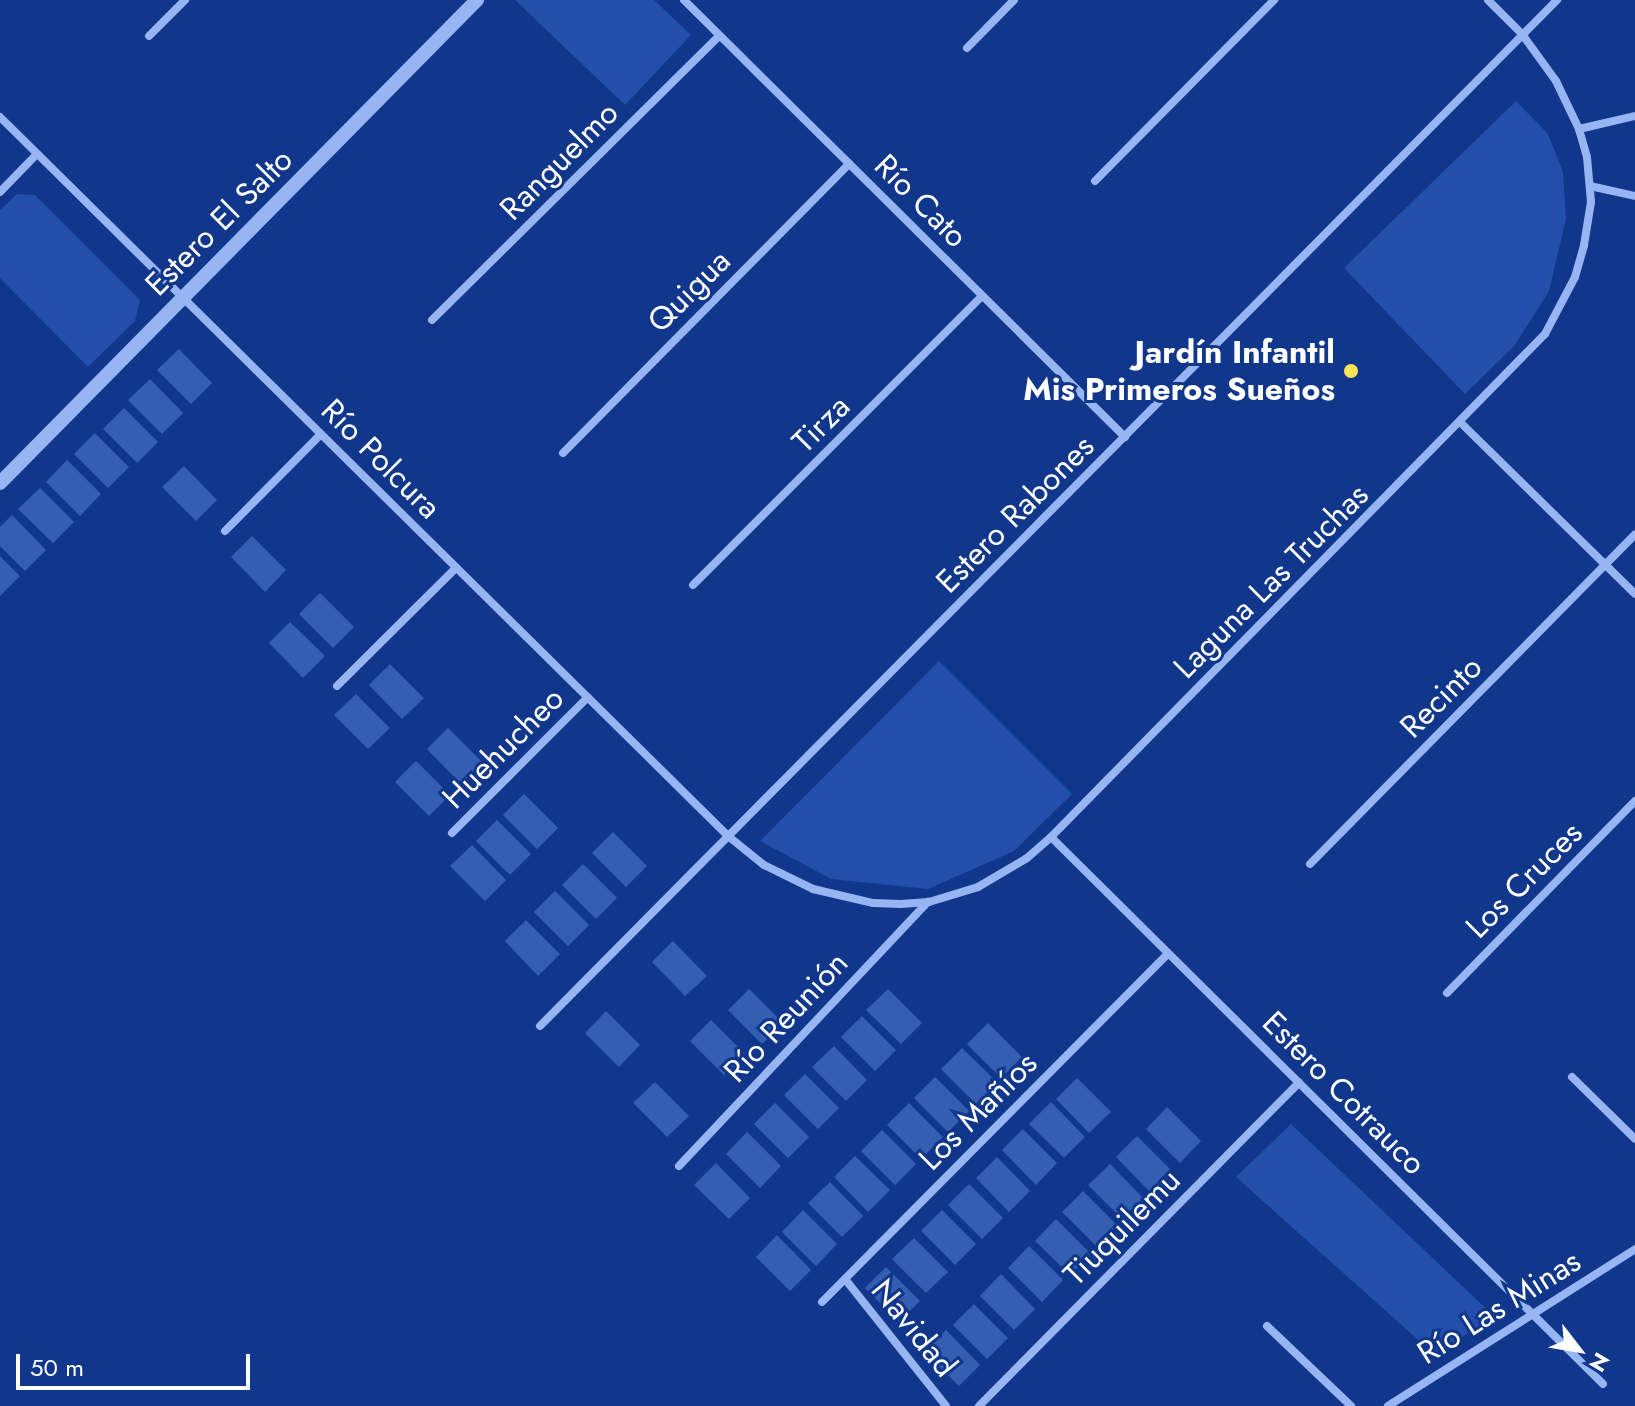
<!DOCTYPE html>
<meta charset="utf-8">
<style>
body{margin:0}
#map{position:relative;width:1635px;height:1406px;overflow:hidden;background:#10378b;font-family:Jost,sans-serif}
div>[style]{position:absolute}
.green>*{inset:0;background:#224faa}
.building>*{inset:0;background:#345eb2}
.minor>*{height:8px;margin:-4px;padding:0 4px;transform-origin:4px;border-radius:4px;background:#96b5f2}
.tertiary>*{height:14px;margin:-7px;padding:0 7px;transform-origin:7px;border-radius:7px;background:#96b5f2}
.dots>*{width:22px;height:22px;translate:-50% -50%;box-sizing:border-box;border:4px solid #10378b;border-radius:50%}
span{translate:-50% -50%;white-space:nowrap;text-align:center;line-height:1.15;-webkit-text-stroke:6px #10378b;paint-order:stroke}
.street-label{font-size:32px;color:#fff}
.poi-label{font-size:32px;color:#fff;font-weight:700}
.right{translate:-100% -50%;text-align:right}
.north{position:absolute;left:1539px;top:1310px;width:80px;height:80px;-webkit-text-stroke:6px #10378b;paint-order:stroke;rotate:121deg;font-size:22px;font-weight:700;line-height:32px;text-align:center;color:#fff}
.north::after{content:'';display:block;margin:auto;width:28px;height:36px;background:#fff;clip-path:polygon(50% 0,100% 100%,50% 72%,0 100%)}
.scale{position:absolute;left:16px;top:1354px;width:234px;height:36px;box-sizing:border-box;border:4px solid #fff;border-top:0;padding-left:10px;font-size:24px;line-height:28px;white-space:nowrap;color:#fff;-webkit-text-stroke:6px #10378b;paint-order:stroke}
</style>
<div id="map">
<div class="green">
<div style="clip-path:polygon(515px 0,654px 0,691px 35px,625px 105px)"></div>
<div style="clip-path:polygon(1516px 101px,1548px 134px,1563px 172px,1566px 219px,1549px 291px,1515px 345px,1465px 394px,1344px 268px)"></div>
<div style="clip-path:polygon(17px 194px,35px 195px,140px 300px,135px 321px,88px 367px,0 278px,0 210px)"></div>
<div style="clip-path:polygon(939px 661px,1072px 794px,1014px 851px,928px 889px,831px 879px,760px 841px)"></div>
<div style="clip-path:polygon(1291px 1124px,1495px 1317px,1434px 1354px,1236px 1177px)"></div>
</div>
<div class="building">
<div style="clip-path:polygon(179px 349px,212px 383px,191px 404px,157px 370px)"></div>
<div style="clip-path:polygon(150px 379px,183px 413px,162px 434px,128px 400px)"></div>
<div style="clip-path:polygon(124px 408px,158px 442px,137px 463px,103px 429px)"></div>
<div style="clip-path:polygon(95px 433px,129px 467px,108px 488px,74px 454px)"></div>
<div style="clip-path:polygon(67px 460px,101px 494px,80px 516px,46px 482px)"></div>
<div style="clip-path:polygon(184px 466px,217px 500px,196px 521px,162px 487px)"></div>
<div style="clip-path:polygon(40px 488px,74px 522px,53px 543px,18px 509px)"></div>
<div style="clip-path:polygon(12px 515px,46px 550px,25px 571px,0 546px,0 527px)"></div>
<div style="clip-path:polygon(252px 536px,286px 570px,265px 592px,231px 557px)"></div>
<div style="clip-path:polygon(0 556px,20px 576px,0 596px)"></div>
<div style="clip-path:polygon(320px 593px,354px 627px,333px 648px,299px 614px)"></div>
<div style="clip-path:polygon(290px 622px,325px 656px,303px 678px,269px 643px)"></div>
<div style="clip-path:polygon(390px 664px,424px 698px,402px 719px,369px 685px)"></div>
<div style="clip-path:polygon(356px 694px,390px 728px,368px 749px,334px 715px)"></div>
<div style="clip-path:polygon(448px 728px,482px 762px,461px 784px,427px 749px)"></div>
<div style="clip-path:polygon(416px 761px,450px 795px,429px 816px,395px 782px)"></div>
<div style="clip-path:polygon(524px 794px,558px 828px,537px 849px,503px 815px)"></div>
<div style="clip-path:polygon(497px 820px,531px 854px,510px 875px,476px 841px)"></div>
<div style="clip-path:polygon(613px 832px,647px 866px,626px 887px,592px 853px)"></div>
<div style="clip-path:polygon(472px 845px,506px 880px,485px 901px,450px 866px)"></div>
<div style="clip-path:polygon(583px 864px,617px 898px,596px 919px,562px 885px)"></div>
<div style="clip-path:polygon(555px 891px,589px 925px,568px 946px,534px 912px)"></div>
<div style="clip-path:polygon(526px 920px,560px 954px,538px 976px,505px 941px)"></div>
<div style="clip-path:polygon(673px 941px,707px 976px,685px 996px,652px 962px)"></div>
<div style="clip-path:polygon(749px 989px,783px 1023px,762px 1044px,728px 1010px)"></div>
<div style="clip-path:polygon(888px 989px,922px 1023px,901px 1044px,866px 1010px)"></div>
<div style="clip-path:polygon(606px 1011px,640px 1045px,619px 1067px,585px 1033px)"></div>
<div style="clip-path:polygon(862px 1016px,896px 1050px,875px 1071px,841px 1037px)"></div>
<div style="clip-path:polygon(711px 1020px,745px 1054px,724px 1075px,690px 1041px)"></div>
<div style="clip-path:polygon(988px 1023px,1022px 1057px,1001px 1078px,967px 1044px)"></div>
<div style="clip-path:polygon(834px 1046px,867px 1080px,846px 1101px,812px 1067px)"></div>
<div style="clip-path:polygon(962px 1048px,997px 1082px,976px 1104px,941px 1069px)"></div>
<div style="clip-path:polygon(805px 1074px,839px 1108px,818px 1129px,784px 1095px)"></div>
<div style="clip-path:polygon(935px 1077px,969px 1111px,948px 1132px,914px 1098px)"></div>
<div style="clip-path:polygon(1077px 1078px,1111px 1112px,1089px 1133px,1056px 1099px)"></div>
<div style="clip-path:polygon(655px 1082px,689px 1116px,667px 1137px,633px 1103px)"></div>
<div style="clip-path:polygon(1051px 1102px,1085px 1137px,1064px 1158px,1029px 1124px)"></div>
<div style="clip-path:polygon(775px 1103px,809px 1137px,788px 1158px,754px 1124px)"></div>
<div style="clip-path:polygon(909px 1103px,943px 1137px,921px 1159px,887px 1125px)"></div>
<div style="clip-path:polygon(1167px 1107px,1201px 1141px,1180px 1163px,1146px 1129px)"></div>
<div style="clip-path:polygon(1023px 1129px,1057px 1163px,1036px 1185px,1002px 1150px)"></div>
<div style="clip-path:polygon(882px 1130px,916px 1164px,895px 1185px,861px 1151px)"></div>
<div style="clip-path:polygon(747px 1132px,781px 1166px,760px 1188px,726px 1154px)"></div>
<div style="clip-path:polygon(1137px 1136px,1171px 1170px,1149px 1191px,1116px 1157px)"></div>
<div style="clip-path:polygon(855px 1156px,890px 1190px,868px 1212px,834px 1177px)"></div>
<div style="clip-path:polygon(997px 1157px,1030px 1191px,1009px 1212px,976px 1178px)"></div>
<div style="clip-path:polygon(716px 1163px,750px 1198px,729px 1219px,694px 1185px)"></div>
<div style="clip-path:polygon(1110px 1164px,1143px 1198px,1122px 1219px,1088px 1185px)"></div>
<div style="clip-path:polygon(830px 1182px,863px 1216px,842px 1237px,808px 1203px)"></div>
<div style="clip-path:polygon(969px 1184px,1003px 1218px,982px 1239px,948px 1205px)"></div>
<div style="clip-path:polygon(1083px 1191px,1117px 1225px,1096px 1246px,1062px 1212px)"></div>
<div style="clip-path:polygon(803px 1210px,837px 1244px,816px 1266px,782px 1232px)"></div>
<div style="clip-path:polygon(942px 1210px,976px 1244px,955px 1265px,921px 1231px)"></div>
<div style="clip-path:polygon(1056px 1219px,1091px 1254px,1070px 1275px,1035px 1241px)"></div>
<div style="clip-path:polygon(777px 1235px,811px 1270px,790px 1291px,756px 1257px)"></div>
<div style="clip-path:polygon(914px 1238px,948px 1272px,926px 1293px,892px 1259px)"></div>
<div style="clip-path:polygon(1029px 1246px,1063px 1280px,1042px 1302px,1008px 1268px)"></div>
<div style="clip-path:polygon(886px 1267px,920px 1301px,899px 1322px,865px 1288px)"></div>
<div style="clip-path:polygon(1001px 1274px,1035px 1309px,1014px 1330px,980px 1296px)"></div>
<div style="clip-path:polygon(974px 1304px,1008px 1338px,987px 1359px,953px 1325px)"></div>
<div style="clip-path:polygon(946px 1330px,980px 1365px,959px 1386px,924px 1352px)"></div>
</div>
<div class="minor">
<div style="left:684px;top:0;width:621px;rotate:44.74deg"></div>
<div style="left:149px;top:36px;width:51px;rotate:-45deg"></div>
<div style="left:967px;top:48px;width:67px;rotate:-45.6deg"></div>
<div style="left:0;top:117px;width:1023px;rotate:44.64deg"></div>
<div style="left:728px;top:836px;width:46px;rotate:38.9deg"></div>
<div style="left:764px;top:865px;width:55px;rotate:26.1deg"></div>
<div style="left:813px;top:889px;width:62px;rotate:13.1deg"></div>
<div style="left:873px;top:903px;width:28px;rotate:2deg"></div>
<div style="left:901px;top:904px;width:28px;rotate:-4deg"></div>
<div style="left:929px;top:902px;width:51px;rotate:-17deg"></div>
<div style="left:978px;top:887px;width:57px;rotate:-30.6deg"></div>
<div style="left:1027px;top:858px;width:32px;rotate:-41deg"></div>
<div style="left:1051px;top:837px;width:705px;rotate:-45.52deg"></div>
<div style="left:1545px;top:334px;width:64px;rotate:-62.2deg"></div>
<div style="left:1575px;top:277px;width:33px;rotate:-74deg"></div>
<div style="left:1584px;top:245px;width:44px;rotate:-80.8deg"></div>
<div style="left:1591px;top:202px;width:45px;rotate:-95.1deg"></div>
<div style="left:1587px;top:157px;width:29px;rotate:-106deg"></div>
<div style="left:1579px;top:129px;width:53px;rotate:-115.6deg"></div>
<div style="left:1556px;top:81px;width:58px;rotate:-125.9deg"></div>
<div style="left:1522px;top:34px;width:48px;rotate:-135deg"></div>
<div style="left:1579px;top:129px;width:57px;rotate:-13.1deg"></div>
<div style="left:1095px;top:181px;width:255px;rotate:-45.3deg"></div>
<div style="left:1590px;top:186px;width:46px;rotate:12.5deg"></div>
<div style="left:0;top:192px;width:53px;rotate:-45.8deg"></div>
<div style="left:432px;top:320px;width:404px;rotate:-44.7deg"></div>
<div style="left:1460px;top:422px;width:245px;rotate:44.5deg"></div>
<div style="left:563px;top:453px;width:407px;rotate:-45.3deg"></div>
<div style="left:225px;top:531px;width:136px;rotate:-45.3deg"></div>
<div style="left:693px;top:585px;width:409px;rotate:-45deg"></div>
<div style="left:337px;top:686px;width:168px;rotate:-44.8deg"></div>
<div style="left:452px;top:833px;width:192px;rotate:-45deg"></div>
<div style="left:1051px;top:837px;width:777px;rotate:44.74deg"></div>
<div style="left:1310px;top:864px;width:463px;rotate:-45.4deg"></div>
<div style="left:1447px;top:993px;width:269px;rotate:-45.6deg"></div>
<div style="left:540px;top:1026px;width:1445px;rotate:-45.25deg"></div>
<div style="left:1572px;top:1077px;width:88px;rotate:44.5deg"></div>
<div style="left:679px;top:1166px;width:363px;rotate:-46.7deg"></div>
<div style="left:845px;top:1279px;width:162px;rotate:51.5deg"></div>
<div style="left:822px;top:1302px;width:491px;rotate:-45.2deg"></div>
<div style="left:1267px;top:1326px;width:116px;rotate:43.6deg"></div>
<div style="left:979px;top:1406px;width:455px;rotate:-45.3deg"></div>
<div style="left:1388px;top:1406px;width:293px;rotate:-32.4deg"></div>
</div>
<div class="tertiary">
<div style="left:0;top:483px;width:679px;rotate:-45.36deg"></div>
</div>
<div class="dots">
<div style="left:1351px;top:371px;background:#ffe257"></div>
</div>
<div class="street-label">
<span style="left:559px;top:161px;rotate:-45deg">Ranguelmo</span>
<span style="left:921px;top:201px;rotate:45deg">Río Cato</span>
<span style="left:219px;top:222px;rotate:-45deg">Estero El Salto</span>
<span style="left:689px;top:291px;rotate:-45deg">Quigua</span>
<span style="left:821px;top:424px;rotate:-45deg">Tirza</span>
<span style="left:381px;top:459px;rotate:45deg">Río Polcura</span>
<span style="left:1015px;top:514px;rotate:-45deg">Estero Rabones</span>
<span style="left:1271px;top:581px;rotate:-45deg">Laguna Las Truchas</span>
<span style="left:1441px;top:697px;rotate:-45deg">Recinto</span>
<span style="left:503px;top:748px;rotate:-45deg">Huehucheo</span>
<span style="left:1524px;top:880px;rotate:-45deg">Los Cruces</span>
<span style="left:786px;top:1017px;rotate:-47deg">Río Reunión</span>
<span style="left:1344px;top:1093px;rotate:45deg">Estero Cotrauco</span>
<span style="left:978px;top:1111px;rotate:-45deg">Los Mañíos</span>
<span style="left:1122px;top:1227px;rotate:-45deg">Tiuquilemu</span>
<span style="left:1499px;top:1307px;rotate:-32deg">Río Las Minas</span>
<span style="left:914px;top:1328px;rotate:51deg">Navidad</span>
</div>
<div class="poi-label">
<span class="right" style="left:1335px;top:371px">Jardín Infantil<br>Mis Primeros Sueños</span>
</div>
<div class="north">N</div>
<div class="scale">50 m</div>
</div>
